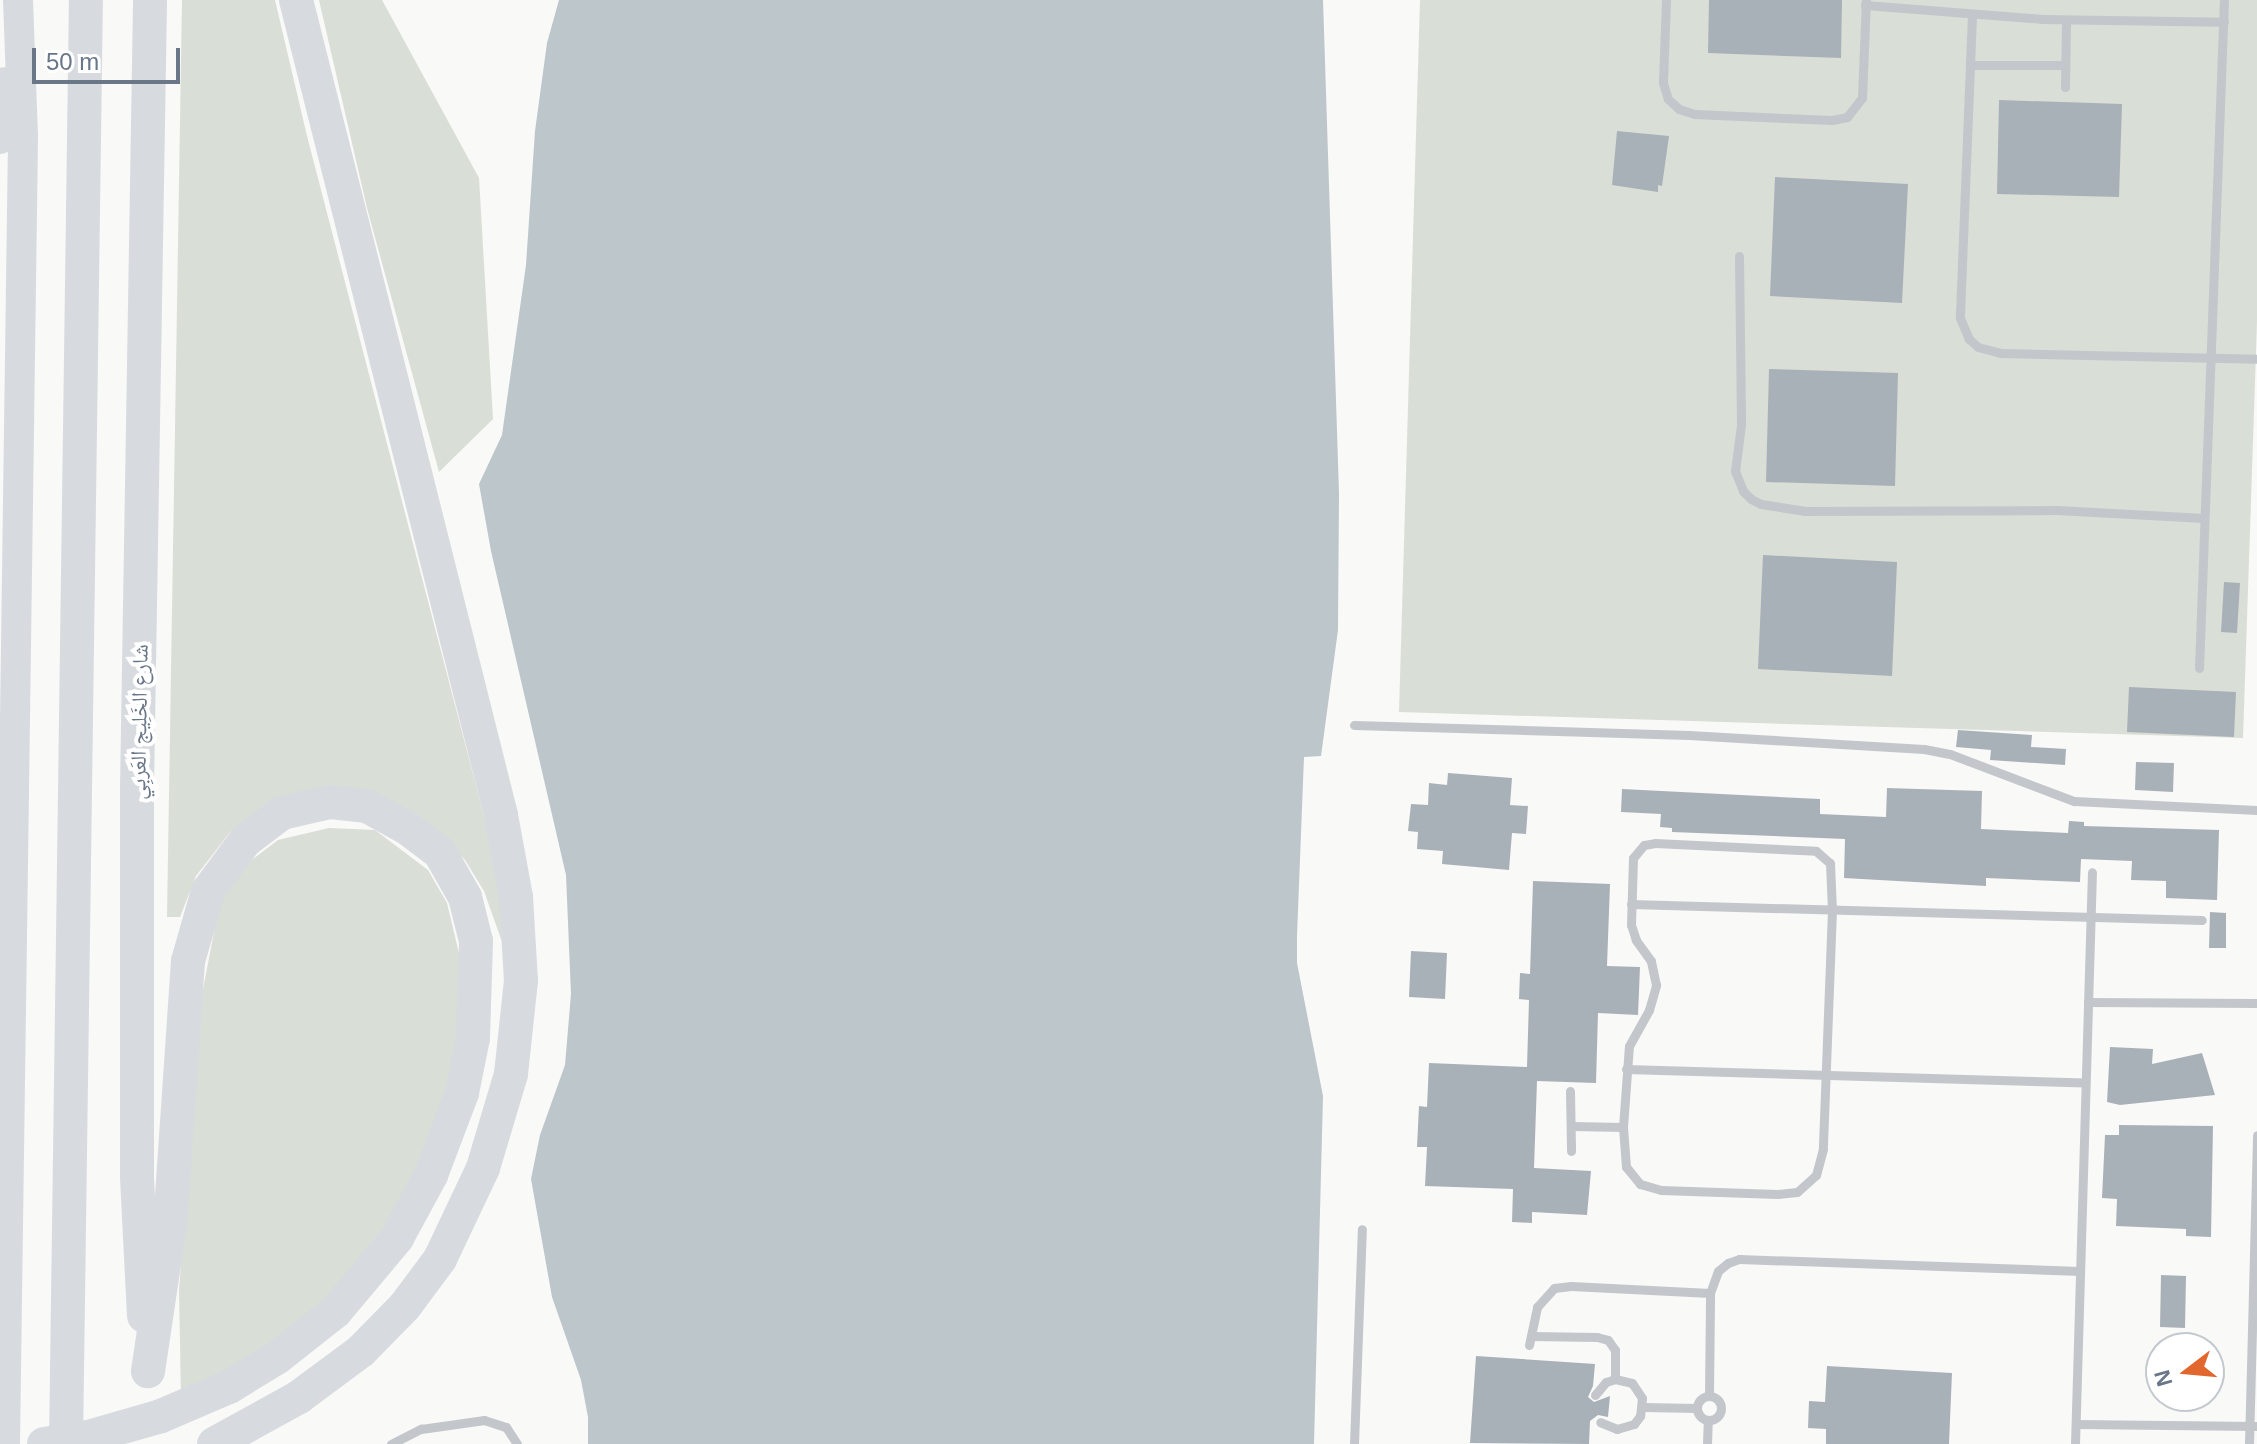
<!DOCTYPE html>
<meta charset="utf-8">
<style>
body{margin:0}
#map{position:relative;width:2257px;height:1444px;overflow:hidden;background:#f9f9f7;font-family:Arial,"Noto Naskh Arabic",sans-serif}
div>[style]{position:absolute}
.green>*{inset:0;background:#d9ded6}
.water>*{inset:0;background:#bcc6cb}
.building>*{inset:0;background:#a9b1b8}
.lane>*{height:9px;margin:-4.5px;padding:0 4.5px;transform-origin:4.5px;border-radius:4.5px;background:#c3c6cb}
.lane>.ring{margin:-4.5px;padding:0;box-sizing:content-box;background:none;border:9px solid #c3c6cb;border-radius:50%}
.primary>*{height:30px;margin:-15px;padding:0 15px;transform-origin:15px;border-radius:15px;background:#d7dbdf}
.highway>*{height:34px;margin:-17px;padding:0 17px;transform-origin:17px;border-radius:17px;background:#d7dbdf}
span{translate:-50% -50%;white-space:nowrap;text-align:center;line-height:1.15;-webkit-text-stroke:8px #fff;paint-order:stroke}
.street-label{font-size:22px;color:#697788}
.north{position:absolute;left:2145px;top:1332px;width:80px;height:80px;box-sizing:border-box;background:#fff;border:2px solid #c3c9cf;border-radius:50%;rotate:254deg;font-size:22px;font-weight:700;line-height:32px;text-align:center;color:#697788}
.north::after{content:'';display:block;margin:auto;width:28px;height:36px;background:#e2672e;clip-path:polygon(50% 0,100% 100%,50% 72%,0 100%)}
.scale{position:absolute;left:32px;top:48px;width:148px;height:36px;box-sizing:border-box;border:4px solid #697788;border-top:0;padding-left:10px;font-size:24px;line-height:28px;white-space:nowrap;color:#697788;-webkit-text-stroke:6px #fff;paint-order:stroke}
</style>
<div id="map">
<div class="green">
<div style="clip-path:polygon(182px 0,275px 0,307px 136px,494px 855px,507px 956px,484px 891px,465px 860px,441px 834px,274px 803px,231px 831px,196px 876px,180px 917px,167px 917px)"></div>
<div style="clip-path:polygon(319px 0,382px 0,479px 178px,493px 419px,439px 472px,367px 208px)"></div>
<div style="clip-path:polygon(1420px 0,2257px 0,2257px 322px,2243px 738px,1399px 712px)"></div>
<div style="clip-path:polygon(329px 828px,375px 830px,428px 870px,447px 903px,462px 966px,452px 1100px,389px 1233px,330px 1301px,276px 1344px,181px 1398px,179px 1290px,202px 995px,220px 900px,244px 866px,278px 840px)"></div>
</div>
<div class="water">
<div style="clip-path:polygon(559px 0,1323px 0,1339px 493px,1338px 630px,1321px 756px,1304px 757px,1297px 936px,1297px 963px,1323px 1096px,1314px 1444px,588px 1444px,588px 1417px,581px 1380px,552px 1297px,531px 1179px,540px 1135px,565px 1065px,571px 994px,566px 875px,491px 551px,479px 484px,502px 435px,526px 265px,535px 131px,547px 43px)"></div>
</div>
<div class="building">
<div style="clip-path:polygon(1709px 0,1842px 0,1841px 58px,1708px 53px)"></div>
<div style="clip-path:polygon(1999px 100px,2122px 104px,2119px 197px,1997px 194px)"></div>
<div style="clip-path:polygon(1617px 131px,1669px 136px,1662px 186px,1658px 185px,1658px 192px,1612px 185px)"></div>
<div style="clip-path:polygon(1775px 177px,1908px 184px,1902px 303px,1770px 296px)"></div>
<div style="clip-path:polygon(1769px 369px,1898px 373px,1895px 486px,1766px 482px)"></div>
<div style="clip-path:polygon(1763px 555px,1897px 562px,1892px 676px,1758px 669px)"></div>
<div style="clip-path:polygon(2224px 582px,2240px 583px,2237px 633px,2221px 632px)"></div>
<div style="clip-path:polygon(2129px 687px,2236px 692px,2234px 737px,2127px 732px)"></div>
<div style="clip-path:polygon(1958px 730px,2032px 735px,2031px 747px,2066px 749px,2065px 765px,1990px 760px,1991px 750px,1956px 747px)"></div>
<div style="clip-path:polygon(2136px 762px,2174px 763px,2173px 792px,2135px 790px)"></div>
<div style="clip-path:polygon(1448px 773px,1512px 778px,1510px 805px,1528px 806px,1526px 834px,1512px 833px,1509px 870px,1442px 864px,1443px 851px,1417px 849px,1418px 832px,1408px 831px,1411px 804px,1428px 805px,1429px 783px,1447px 785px)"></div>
<div style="clip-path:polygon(1887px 788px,1982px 791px,1981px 829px,2068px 833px,2069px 821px,2084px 822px,2084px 826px,2219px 830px,2217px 900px,2166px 898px,2166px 881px,2131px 880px,2132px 861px,2081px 859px,2080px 882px,1986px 878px,1986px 886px,1844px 878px,1845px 839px,1672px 832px,1672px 828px,1660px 827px,1661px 814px,1621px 812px,1622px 789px,1820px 799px,1820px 814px,1886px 817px)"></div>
<div style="clip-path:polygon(1533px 881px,1610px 884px,1607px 966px,1640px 967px,1638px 1015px,1598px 1013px,1596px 1083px,1537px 1081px,1534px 1168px,1591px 1171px,1587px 1215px,1532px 1212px,1532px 1223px,1512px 1222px,1513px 1189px,1425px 1186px,1427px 1147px,1417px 1147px,1419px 1106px,1427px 1107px,1429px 1063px,1527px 1067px,1529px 1000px,1519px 999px,1520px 973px,1530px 974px)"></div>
<div style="clip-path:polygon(2210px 912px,2226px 913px,2226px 948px,2209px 948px)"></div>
<div style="clip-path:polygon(1411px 951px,1447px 953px,1445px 999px,1409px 997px)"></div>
<div style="clip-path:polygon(2110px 1047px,2153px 1049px,2152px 1064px,2202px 1053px,2215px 1095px,2120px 1105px,2107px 1102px)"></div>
<div style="clip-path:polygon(2119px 1125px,2213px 1126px,2211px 1237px,2186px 1236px,2186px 1229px,2116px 1226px,2117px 1199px,2102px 1198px,2105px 1135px,2119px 1135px)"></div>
<div style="clip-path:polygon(2161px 1275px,2186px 1276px,2185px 1328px,2160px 1327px)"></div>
<div style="clip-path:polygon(1476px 1356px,1595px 1364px,1593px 1386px,1588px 1397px,1594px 1402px,1610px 1396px,1608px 1417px,1598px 1415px,1590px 1421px,1589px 1444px,1470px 1443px)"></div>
<div style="clip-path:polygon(1827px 1366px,1952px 1373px,1949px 1444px,1826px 1444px,1826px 1429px,1808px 1428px,1809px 1401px,1825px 1402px)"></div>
</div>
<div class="lane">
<div style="left:1666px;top:0;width:83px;rotate:92.1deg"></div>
<div style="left:1663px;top:83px;width:17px;rotate:73deg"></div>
<div style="left:1668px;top:99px;width:15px;rotate:42deg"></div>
<div style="left:1679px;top:109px;width:16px;rotate:18deg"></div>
<div style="left:1694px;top:114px;width:138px;rotate:2.5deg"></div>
<div style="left:1832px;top:120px;width:15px;rotate:-11deg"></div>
<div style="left:1847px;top:117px;width:24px;rotate:-52deg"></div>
<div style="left:1862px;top:98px;width:98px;rotate:-87.7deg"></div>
<div style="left:1865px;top:5px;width:177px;rotate:4.5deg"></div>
<div style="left:2041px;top:19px;width:183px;rotate:0.9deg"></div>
<div style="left:1972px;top:15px;width:303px;rotate:92.3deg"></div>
<div style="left:1960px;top:318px;width:23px;rotate:67deg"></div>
<div style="left:1969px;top:339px;width:12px;rotate:42deg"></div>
<div style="left:1978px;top:347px;width:24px;rotate:15deg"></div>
<div style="left:2001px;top:353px;width:256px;rotate:1.3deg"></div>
<div style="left:1970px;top:65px;width:95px"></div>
<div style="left:2065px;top:87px;width:67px;rotate:-89.1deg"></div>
<div style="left:1739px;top:256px;width:169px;rotate:89.3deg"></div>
<div style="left:1741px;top:425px;width:46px;rotate:97.4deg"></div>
<div style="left:1735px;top:471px;width:22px;rotate:68deg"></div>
<div style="left:1743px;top:491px;width:11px;rotate:45deg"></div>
<div style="left:1751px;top:499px;width:11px;rotate:27deg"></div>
<div style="left:1761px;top:504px;width:45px;rotate:9deg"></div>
<div style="left:1805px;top:511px;width:252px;rotate:-0.2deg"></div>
<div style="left:2057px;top:510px;width:147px;rotate:3.1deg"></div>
<div style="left:2199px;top:668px;width:668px;rotate:-87.86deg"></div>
<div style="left:1354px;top:725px;width:335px;rotate:1.7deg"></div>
<div style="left:1689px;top:735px;width:235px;rotate:3.4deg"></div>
<div style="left:1924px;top:749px;width:26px;rotate:11deg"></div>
<div style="left:1950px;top:754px;width:133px;rotate:20.8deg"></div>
<div style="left:2074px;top:801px;width:183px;rotate:2.8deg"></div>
<div style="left:1655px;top:843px;width:161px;rotate:2.8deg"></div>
<div style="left:1816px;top:851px;width:18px;rotate:41deg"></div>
<div style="left:1830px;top:863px;width:47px;rotate:87.6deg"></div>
<div style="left:1832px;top:910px;width:239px;rotate:92.2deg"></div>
<div style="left:1823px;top:1149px;width:27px;rotate:105deg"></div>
<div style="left:1816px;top:1175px;width:25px;rotate:138deg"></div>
<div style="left:1797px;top:1192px;width:20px;rotate:174deg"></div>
<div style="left:1777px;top:1194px;width:116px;rotate:-178deg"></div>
<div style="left:1661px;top:1190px;width:22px;rotate:-164deg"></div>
<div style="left:1640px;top:1184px;width:22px;rotate:-129deg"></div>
<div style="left:1626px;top:1167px;width:40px;rotate:-94.3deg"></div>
<div style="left:1623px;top:1127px;width:81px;rotate:-85.8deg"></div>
<div style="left:1629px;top:1046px;width:41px;rotate:-60.9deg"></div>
<div style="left:1649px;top:1010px;width:26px;rotate:-74deg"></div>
<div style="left:1656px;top:985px;width:25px;rotate:-102deg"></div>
<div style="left:1651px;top:961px;width:26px;rotate:-126deg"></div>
<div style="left:1636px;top:940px;width:16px;rotate:-108deg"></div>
<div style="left:1631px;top:925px;width:67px;rotate:-88.3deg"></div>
<div style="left:1633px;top:858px;width:17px;rotate:-50deg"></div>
<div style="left:1644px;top:845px;width:11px;rotate:-10deg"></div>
<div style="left:1631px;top:904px;width:571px;rotate:1.61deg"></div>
<div style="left:2088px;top:1002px;width:169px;rotate:0.3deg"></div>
<div style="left:1626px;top:1069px;width:459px;rotate:1.7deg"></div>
<div style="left:1570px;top:1091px;width:60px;rotate:89deg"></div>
<div style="left:1571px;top:1126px;width:52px;rotate:1.1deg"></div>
<div style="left:1531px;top:1336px;width:66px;rotate:0.9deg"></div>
<div style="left:1597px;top:1337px;width:11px;rotate:15deg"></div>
<div style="left:1608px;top:1340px;width:12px;rotate:55deg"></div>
<div style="left:1615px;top:1350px;width:29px;rotate:90deg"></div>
<div style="left:1529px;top:1345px;width:39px;rotate:-78deg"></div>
<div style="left:1537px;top:1307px;width:25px;rotate:-48deg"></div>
<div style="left:1554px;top:1288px;width:17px;rotate:-7deg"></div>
<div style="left:1571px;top:1286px;width:139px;rotate:2.9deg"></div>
<div style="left:1595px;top:1395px;width:17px;rotate:-50deg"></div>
<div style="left:1606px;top:1382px;width:9px;rotate:-18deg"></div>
<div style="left:1615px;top:1379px;width:17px;rotate:13deg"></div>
<div style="left:1632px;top:1383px;width:18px;rotate:56deg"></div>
<div style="left:1642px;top:1398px;width:18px;rotate:96deg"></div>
<div style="left:1640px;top:1416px;width:10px;rotate:127deg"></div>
<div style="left:1634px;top:1424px;width:18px;rotate:164deg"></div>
<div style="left:1617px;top:1429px;width:18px;rotate:-158deg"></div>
<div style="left:1709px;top:1395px;width:102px;rotate:-89.4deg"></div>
<div style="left:1710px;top:1293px;width:23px;rotate:-70deg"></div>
<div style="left:1718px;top:1271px;width:13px;rotate:-39deg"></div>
<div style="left:1728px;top:1263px;width:12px;rotate:-20deg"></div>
<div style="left:1739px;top:1259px;width:341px;rotate:2deg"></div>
<div class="ring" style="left:1697px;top:1396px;width:15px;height:15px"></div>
<div style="left:1643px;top:1407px;width:54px;rotate:1.1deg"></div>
<div style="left:2076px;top:1424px;width:181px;rotate:0.6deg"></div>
<div style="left:391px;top:1444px;width:34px;rotate:-27deg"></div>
<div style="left:421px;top:1429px;width:64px;rotate:-8.1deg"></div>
<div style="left:484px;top:1420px;width:23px;rotate:18deg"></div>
<div style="left:506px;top:1427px;width:20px;rotate:57deg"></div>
<div style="left:1354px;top:1444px;width:215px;rotate:-87.9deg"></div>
<div style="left:1707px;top:1444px;width:24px;rotate:-88deg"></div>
<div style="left:2075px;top:1444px;width:572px;rotate:-88.3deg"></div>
<div style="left:2249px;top:1444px;width:309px;rotate:-88.5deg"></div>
</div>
<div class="primary">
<div style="left:0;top:139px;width:57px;rotate:-86deg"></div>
<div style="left:5px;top:1444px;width:1308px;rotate:-89.21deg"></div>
<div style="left:23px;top:136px;width:136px;rotate:-92.1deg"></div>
</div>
<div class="highway">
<div style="left:144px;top:1316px;width:140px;rotate:-92.9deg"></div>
<div style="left:137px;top:1176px;width:389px;rotate:-90deg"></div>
<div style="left:137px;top:787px;width:787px;rotate:-89.05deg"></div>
<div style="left:44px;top:1444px;width:45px;rotate:-9deg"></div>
<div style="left:88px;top:1437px;width:76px;rotate:-16deg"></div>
<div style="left:161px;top:1416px;width:74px;rotate:-23.1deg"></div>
<div style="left:229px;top:1387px;width:57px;rotate:-31.5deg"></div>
<div style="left:278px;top:1357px;width:73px;rotate:-38.3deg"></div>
<div style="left:335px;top:1312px;width:97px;rotate:-50deg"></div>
<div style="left:397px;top:1238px;width:72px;rotate:-61.6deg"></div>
<div style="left:431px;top:1175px;width:88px;rotate:-69.3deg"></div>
<div style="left:462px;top:1093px;width:56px;rotate:-78.7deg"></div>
<div style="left:473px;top:1038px;width:97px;rotate:-88.2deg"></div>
<div style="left:476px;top:941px;width:45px;rotate:-104deg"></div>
<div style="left:465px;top:897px;width:51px;rotate:-119.6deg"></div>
<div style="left:440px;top:853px;width:41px;rotate:-142.9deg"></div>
<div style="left:407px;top:828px;width:46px;rotate:-151.2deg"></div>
<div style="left:367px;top:806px;width:37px;rotate:-174deg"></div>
<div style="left:330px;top:802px;width:49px;rotate:167.1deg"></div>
<div style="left:282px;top:813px;width:46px;rotate:142.9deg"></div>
<div style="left:245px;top:841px;width:62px;rotate:126.5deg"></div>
<div style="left:208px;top:891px;width:73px;rotate:105.9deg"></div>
<div style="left:188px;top:961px;width:264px;rotate:93.9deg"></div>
<div style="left:170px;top:1224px;width:149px;rotate:98.5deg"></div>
<div style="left:66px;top:1444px;width:1444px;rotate:-89.21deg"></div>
<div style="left:214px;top:1444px;width:97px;rotate:-28.9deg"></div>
<div style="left:299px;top:1397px;width:77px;rotate:-36.6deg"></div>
<div style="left:361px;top:1351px;width:63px;rotate:-45.6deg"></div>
<div style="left:405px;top:1306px;width:59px;rotate:-53.3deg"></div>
<div style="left:440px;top:1259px;width:101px;rotate:-64.7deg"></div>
<div style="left:483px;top:1168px;width:98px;rotate:-73.4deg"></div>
<div style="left:511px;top:1074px;width:94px;rotate:-83.9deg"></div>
<div style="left:521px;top:981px;width:84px;rotate:-93.4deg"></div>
<div style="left:516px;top:897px;width:83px;rotate:-100.4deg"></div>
<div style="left:501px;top:815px;width:840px;rotate:-104.12deg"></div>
</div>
<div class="street-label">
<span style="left:139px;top:722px;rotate:-89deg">شارع الخَلِيج العَربِي</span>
</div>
<div class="north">N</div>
<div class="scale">50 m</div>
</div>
